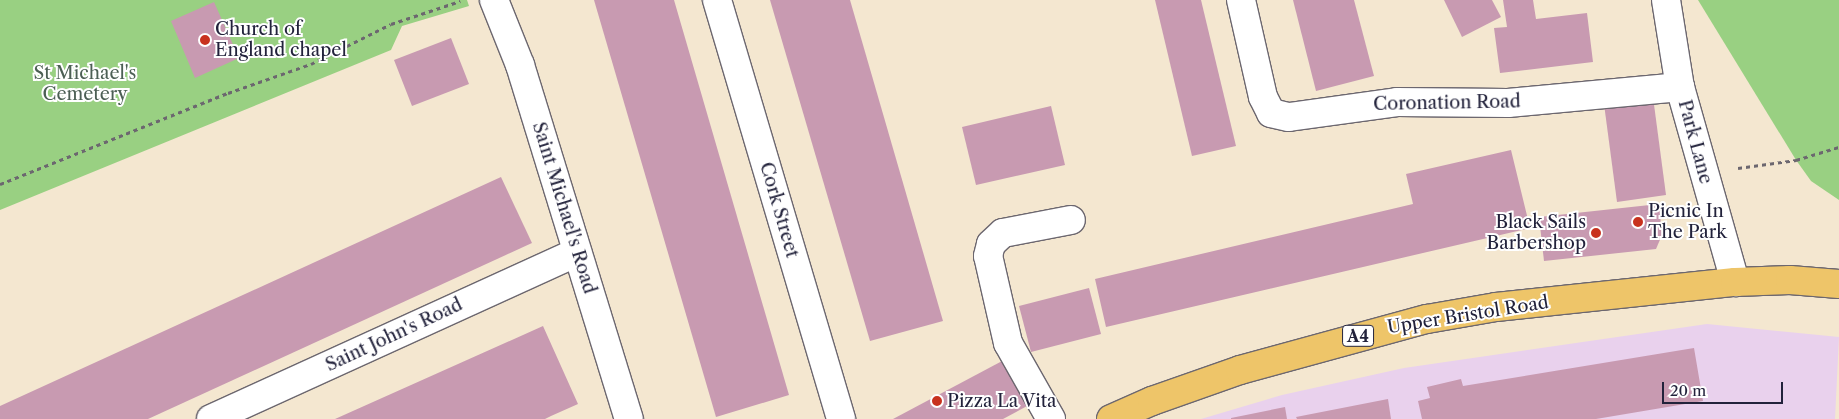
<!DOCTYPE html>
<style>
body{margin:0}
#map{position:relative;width:1839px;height:419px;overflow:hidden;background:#f4e7d0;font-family:"Libre Caslon Text",serif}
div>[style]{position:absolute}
.built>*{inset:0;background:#e9d1ed}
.green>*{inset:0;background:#99d082}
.building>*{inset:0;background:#c89ab1}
.path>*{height:3px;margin-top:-1.5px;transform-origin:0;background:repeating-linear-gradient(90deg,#6c676f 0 4px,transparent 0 8px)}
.roads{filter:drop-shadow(1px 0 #6c676f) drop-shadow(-1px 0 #6c676f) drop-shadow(0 1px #6c676f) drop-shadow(0 -1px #6c676f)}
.minor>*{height:28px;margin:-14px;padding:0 14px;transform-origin:14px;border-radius:14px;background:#fff}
.primary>*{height:28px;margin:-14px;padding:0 14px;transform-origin:14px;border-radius:14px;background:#eec569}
.dots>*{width:14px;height:14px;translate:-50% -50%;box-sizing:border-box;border:2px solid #fff;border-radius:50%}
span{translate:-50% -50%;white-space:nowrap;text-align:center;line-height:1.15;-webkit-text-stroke:4px #fff;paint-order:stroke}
.shield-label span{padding:1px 4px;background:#fff;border:1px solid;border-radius:4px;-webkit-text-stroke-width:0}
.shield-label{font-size:16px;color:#22223b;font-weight:700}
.poi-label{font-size:18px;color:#22223b}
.left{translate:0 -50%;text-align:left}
.right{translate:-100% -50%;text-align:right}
.park-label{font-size:18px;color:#4c5f54}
.street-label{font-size:18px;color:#22223b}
.scale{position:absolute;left:1662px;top:382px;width:121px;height:22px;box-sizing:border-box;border:2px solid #22223b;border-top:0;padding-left:6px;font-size:15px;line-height:18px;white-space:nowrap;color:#22223b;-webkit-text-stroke:4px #fff;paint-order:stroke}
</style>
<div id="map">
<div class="built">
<div style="clip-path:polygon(1707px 324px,1839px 337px,1835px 419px,1201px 419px,1282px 395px,1404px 368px)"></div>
</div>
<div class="green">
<div style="clip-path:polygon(0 0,467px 0,469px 6px,402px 26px,391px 50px,0 210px)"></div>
<div style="clip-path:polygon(1698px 0,1839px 0,1839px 200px,1811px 181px,1796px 160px)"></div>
</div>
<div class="building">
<div style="clip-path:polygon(594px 0,674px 0,789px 395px,716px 417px)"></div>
<div style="clip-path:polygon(770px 0,850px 0,943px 321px,870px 341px)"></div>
<div style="clip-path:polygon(1155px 0,1201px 0,1236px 146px,1192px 156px)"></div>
<div style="clip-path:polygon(1293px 0,1354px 0,1374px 76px,1316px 91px)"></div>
<div style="clip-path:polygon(1444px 0,1492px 0,1501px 17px,1462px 37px)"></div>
<div style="clip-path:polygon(1503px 0,1533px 0,1536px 19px,1587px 13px,1593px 62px,1500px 73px,1494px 28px,1507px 27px)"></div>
<div style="clip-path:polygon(214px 2px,239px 58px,195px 78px,171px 21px)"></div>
<div style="clip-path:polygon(451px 38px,469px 84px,412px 106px,394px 60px)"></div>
<div style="clip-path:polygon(1653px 97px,1666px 195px,1617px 202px,1604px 104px)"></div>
<div style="clip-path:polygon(1051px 106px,1065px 165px,976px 185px,962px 127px)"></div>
<div style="clip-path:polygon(1511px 150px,1530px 228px,1106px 327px,1095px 279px,1413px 204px,1406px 174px)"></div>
<div style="clip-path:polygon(501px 177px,532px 243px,148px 419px,0 419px,0 406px)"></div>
<div style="clip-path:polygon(1659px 204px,1662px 235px,1656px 249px,1544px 261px,1539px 217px)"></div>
<div style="clip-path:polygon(1089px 288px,1101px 334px,1031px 352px,1019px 306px)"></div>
<div style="clip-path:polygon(543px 326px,578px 404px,551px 416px,545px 419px,335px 419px)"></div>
<div style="clip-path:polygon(1694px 348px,1703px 401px,1596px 419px,1422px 419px,1418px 401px,1430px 398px,1427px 387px,1461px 379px,1463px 386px)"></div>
<div style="clip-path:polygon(1004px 360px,1029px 405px,1003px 419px,893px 419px)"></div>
<div style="clip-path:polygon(1388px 399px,1391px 419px,1297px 419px,1296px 417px)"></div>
<div style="clip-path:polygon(1285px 407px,1287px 419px,1231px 419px,1231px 418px)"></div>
</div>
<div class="path">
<div style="left:1738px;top:168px;width:59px;rotate:-7.9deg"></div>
<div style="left:1796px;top:160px;width:45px;rotate:-16.8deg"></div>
<div style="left:0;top:184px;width:245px;rotate:-21.8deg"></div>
<div style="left:228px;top:93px;width:88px;rotate:-19.3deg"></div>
<div style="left:311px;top:64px;width:89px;rotate:-26.6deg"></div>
<div style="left:391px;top:24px;width:73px;rotate:-18.4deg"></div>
</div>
<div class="roads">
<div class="minor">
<div style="left:494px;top:0;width:70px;rotate:68.2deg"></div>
<div style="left:520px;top:65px;width:370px;rotate:72.9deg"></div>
<div style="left:717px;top:0;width:437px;rotate:73.5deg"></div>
<div style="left:1241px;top:0;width:99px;rotate:77.2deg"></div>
<div style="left:1263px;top:97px;width:18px;rotate:63deg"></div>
<div style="left:1271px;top:113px;width:18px;rotate:13deg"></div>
<div style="left:1289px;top:117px;width:109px;rotate:-7.9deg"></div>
<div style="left:1397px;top:102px;width:111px;rotate:0.5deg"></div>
<div style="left:1508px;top:103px;width:173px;rotate:-5.3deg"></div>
<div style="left:1666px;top:0;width:88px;rotate:80.9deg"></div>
<div style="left:1680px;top:87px;width:203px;rotate:74.2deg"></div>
<div style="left:211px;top:419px;width:402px;rotate:-24.5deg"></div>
<div style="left:1051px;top:419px;width:87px;rotate:-119.5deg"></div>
<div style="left:1008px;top:343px;width:89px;rotate:-102.9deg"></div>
<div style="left:988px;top:256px;width:12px;rotate:-76deg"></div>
<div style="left:991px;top:244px;width:16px;rotate:-43deg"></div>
<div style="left:1003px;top:233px;width:69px;rotate:-10.8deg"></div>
</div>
<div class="primary">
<div style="left:1111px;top:419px;width:45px;rotate:-23.7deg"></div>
<div style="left:1152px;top:401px;width:93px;rotate:-19.4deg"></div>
<div style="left:1240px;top:370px;width:194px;rotate:-15.3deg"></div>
<div style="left:1427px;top:319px;width:70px;rotate:-9.9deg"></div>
<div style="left:1496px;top:307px;width:240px;rotate:-6deg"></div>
<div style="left:1735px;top:282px;width:55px;rotate:-2.1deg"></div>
<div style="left:1790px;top:280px;width:49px;rotate:4.7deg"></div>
</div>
</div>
<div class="dots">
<div style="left:205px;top:40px;background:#c8321e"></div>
<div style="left:1638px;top:222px;background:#c8321e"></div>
<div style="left:1596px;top:233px;background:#c8321e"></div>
<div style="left:937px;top:401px;background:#c8321e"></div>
</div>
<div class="shield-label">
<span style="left:1358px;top:336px">A4</span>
</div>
<div class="poi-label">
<span class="left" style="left:215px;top:40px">Church of<br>England chapel</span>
<span class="left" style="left:1648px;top:222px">Picnic In<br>The Park</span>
<span class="right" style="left:1586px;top:233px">Black Sails<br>Barbershop</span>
<span class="left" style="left:947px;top:401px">Pizza La Vita</span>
</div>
<div class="park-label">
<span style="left:85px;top:84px">St Michael's<br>Cemetery</span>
</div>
<div class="street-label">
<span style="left:1447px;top:103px;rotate:-1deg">Coronation Road</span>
<span style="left:1695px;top:142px;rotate:75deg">Park Lane</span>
<span style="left:564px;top:208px;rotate:73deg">Saint Michael's Road</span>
<span style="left:779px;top:210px;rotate:74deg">Cork Street</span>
<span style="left:1468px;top:315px;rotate:-9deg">Upper Bristol Road</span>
<span style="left:394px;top:335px;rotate:-25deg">Saint John's Road</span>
</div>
<div class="scale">20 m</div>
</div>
